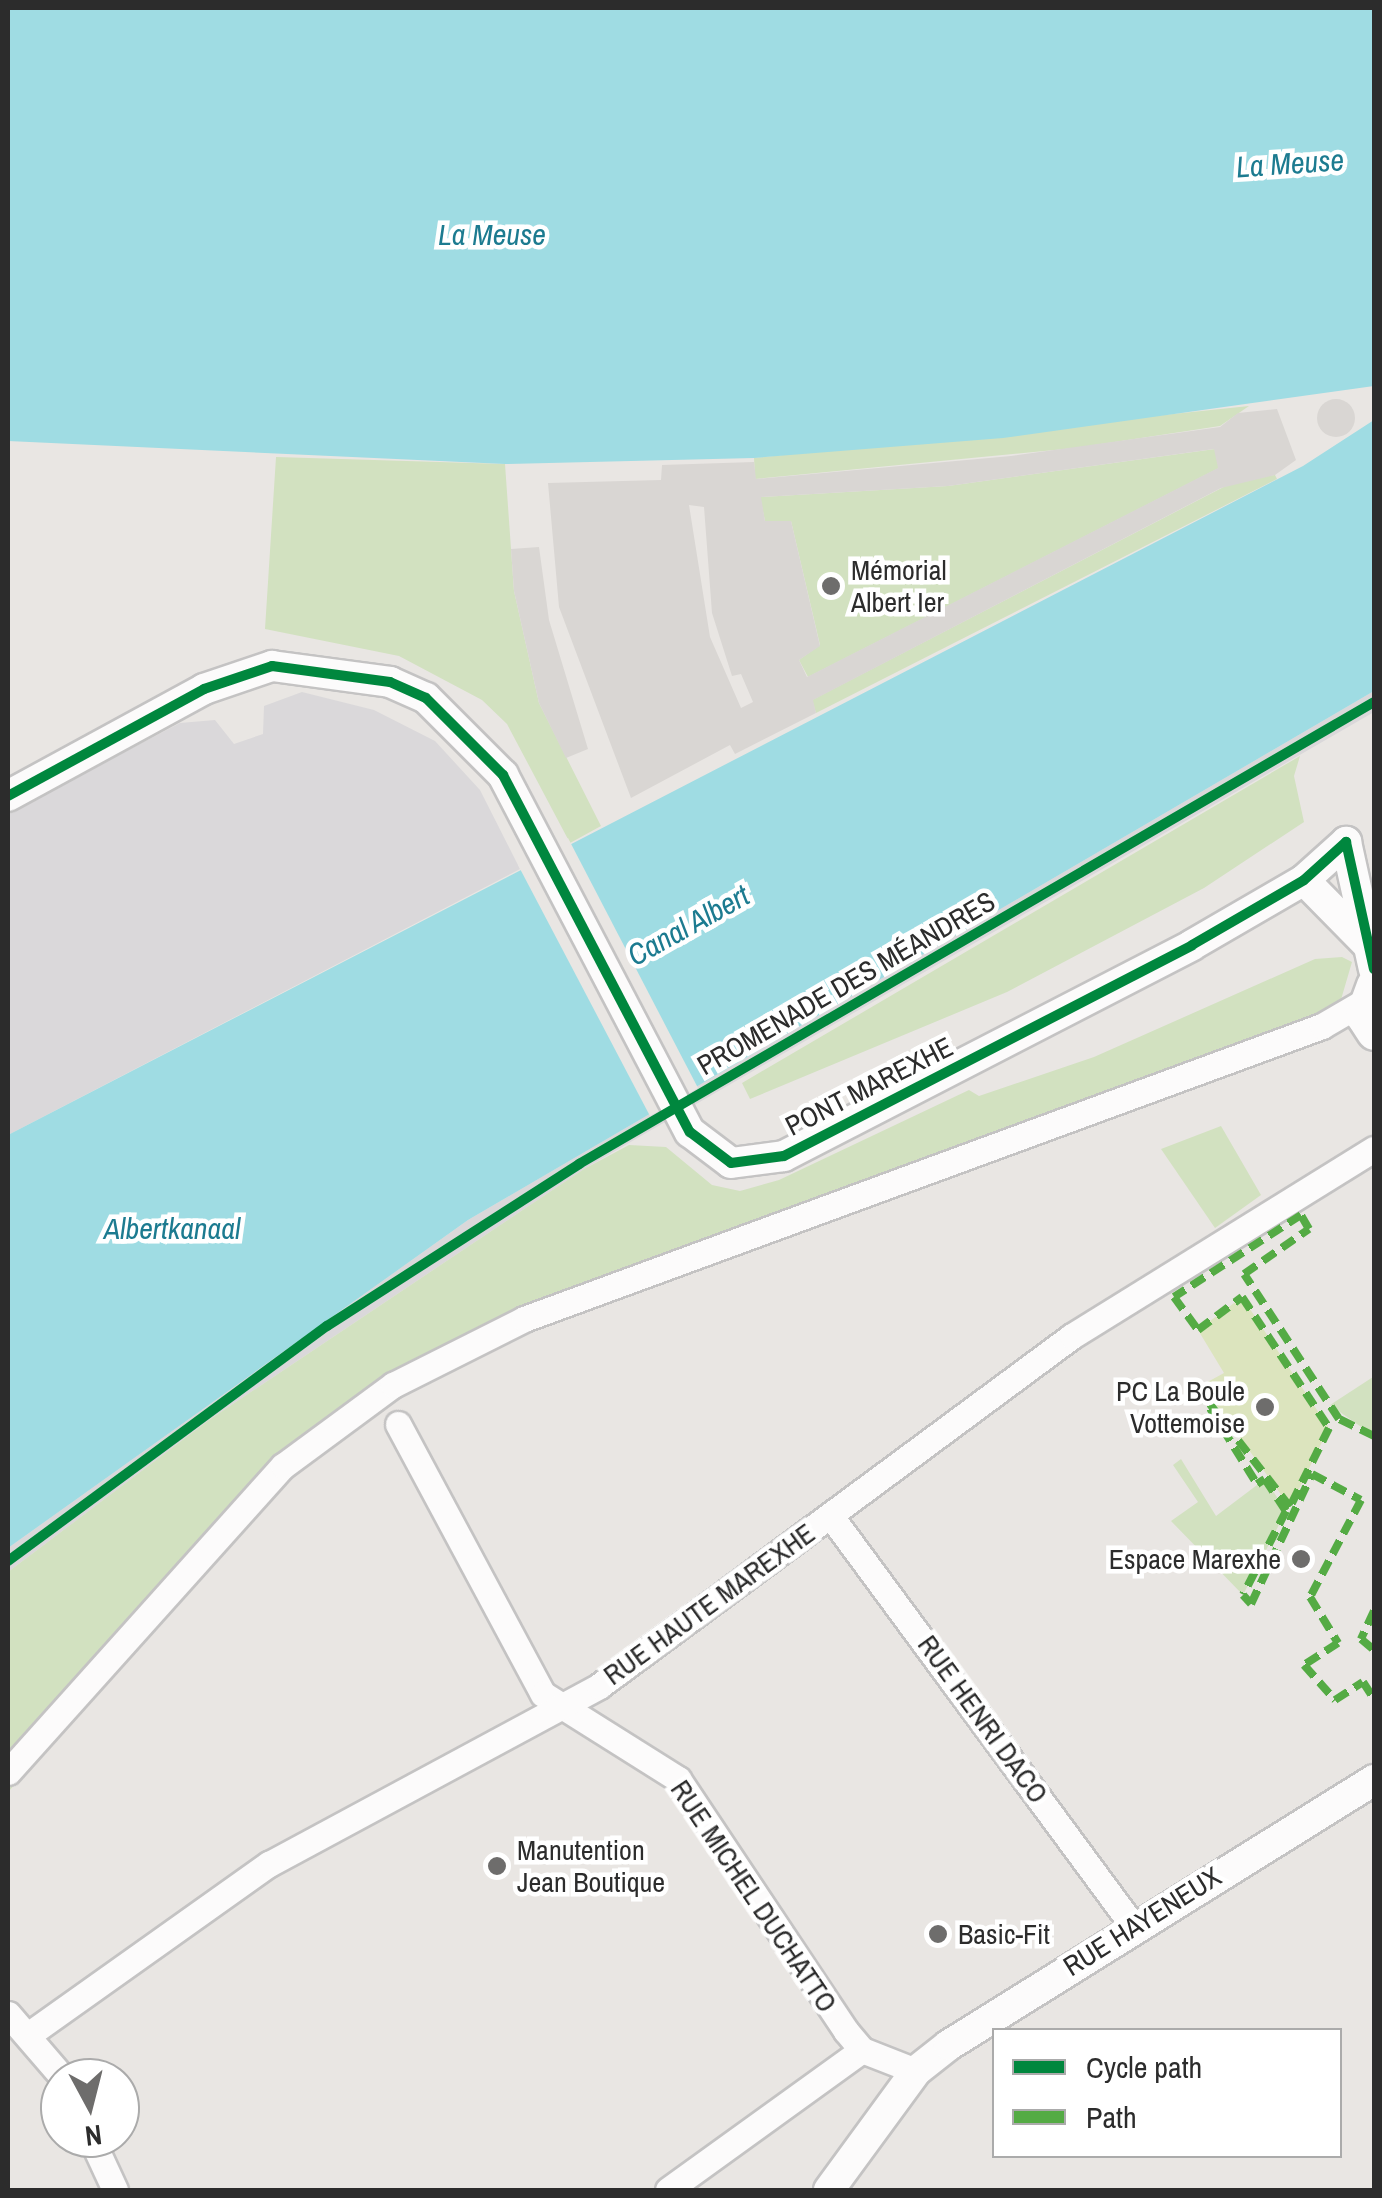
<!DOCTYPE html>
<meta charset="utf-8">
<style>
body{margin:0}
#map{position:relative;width:1382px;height:2198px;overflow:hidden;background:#e9e6e3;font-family:"Archivo Narrow",sans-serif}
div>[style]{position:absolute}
.industrial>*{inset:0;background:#dad8da}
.green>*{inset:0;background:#d2e1c0}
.pitch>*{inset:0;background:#dce4be}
.plaza>*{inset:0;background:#d9d6d3}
.round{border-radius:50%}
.water>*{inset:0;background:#9fdce3}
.pier>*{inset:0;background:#e9e6e3}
.roads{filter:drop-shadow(2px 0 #c4c3c3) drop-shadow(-2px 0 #c4c3c3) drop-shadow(0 2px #c4c3c3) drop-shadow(0 -2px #c4c3c3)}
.minor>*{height:25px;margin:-12.5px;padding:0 12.5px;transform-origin:12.5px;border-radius:12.5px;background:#fcfbfb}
.tertiary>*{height:30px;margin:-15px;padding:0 15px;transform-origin:15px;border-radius:15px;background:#fcfbfb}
.secondary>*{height:35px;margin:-17.5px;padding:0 17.5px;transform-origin:17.5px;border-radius:17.5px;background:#fcfbfb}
.quiet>*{height:8px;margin-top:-4px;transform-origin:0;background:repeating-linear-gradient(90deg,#54ab44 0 15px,transparent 0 23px)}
.cycleway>*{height:10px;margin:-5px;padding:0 5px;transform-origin:5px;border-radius:5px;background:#00873e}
.dots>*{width:28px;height:28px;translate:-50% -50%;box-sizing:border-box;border:5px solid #fff;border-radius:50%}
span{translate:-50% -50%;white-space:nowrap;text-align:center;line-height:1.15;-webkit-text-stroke:9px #fff;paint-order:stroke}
.poi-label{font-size:28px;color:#2c2c2c}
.left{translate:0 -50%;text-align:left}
.right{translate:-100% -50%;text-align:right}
.street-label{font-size:28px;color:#2c2c2c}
.water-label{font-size:30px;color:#1c7b90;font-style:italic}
.frame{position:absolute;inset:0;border:10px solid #2c2c2c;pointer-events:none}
.legend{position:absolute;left:992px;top:2028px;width:350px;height:130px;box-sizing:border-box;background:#fff;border:2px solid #ababab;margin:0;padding:12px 18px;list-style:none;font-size:30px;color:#2c2c2c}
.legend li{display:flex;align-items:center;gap:20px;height:50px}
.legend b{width:50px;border:2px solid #ababab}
.north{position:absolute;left:40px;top:2058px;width:100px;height:100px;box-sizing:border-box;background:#fff;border:2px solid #ababab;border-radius:50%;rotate:173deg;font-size:28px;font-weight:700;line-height:40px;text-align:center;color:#2c2c2c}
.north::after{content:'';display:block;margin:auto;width:35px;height:45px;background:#6e6d6c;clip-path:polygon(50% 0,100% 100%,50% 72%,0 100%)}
</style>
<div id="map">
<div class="industrial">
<div style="clip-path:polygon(1374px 691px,1374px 712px,584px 1169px,209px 1420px,8px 1572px,8px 1548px,468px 1220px)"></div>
<div style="clip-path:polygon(302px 692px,374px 710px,435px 741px,480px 790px,520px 869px,8px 1135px,8px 813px,180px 723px,215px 720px,234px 744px,263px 734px,264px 706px)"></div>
</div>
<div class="green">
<div style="clip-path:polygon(1249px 406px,1220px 426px,1075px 448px,755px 479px,754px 458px)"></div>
<div style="clip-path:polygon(1215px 449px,1219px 468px,808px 677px,799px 660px,820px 645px,791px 521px,765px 521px,760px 497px,948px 486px)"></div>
<div style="clip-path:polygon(276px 457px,505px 464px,514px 591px,539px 703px,601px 826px,570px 843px,507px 724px,482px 700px,399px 656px,265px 629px)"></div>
<div style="clip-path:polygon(1275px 475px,1277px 479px,816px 713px,812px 700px,1239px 479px)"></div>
<div style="clip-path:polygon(1300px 756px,1294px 776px,1304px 822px,1204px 888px,1007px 992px,750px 1099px,742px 1083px)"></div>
<div style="clip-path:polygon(1342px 957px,1352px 962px,1340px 1003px,1216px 1075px,532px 1324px,393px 1399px,284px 1485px,8px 1792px,8px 1572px,209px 1420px,584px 1169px,629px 1145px,666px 1147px,712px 1185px,740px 1191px,779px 1180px,969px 1090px,979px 1096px,1094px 1057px,1315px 959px)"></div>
<div style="clip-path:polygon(1221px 1126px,1261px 1195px,1215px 1228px,1161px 1149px)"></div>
<div style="clip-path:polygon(1373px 1377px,1374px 1379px,1374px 1436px,1330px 1405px)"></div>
<div style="clip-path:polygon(1181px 1459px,1216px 1516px,1265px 1479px,1286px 1511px,1243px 1595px,1171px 1521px,1198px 1502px,1173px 1465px)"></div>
</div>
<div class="pitch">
<div style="clip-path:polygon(1242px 1297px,1329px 1428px,1290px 1507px,1202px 1385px,1224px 1373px,1198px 1330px)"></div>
</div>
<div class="plaza">
<div class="round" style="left:1317px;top:399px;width:38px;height:38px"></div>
<div style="clip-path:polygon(evenodd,1277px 409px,1296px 460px,1275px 475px,1221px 488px,813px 700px,816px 713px,735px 754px,730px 745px,631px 798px,559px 607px,548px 483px,661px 480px,662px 465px,754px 462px,756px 479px,1011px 456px,1220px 427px,1238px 413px,1277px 409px,1214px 449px,1218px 468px,807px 677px,799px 660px,820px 646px,791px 521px,765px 521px,761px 497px,948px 486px,1214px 449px,1277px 409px,689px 505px,704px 507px,712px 613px,732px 676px,741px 674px,753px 702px,741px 708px,710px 637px,689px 505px)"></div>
<div style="clip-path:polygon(539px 547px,549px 620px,588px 749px,566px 758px,539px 703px,514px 591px,511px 549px)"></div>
</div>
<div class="water">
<div style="clip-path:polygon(8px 8px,1374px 8px,1374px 386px,1003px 438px,754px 458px,505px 464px,8px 441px)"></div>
<div style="clip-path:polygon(1374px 420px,1374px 691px,468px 1220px,8px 1548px,8px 1135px,1303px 466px)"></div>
</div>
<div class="pier">
<div style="clip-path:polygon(568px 838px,698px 1088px,650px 1116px,518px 865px)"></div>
</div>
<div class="roads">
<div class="minor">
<div style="left:398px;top:1424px;width:306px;rotate:61.8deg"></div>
<div style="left:543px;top:1694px;width:160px;rotate:32.2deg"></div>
<div style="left:678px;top:1779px;width:303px;rotate:56.3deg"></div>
<div style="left:846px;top:2031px;width:25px;rotate:50deg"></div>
<div style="left:862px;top:2050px;width:58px;rotate:21.3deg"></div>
<div style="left:830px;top:1515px;width:511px;rotate:53.6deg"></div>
<div style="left:8px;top:1772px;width:411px;rotate:-48.1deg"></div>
<div style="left:283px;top:1466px;width:137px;rotate:-36.4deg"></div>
<div style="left:393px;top:1385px;width:147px;rotate:-26.7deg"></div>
<div style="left:524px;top:1319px;width:850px;rotate:-20.16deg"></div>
<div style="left:1322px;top:1026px;width:48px;rotate:-30.3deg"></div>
<div style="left:8px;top:2014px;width:84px;rotate:49.3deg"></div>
<div style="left:28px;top:2035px;width:296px;rotate:-35.4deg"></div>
<div style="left:269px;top:1864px;width:375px;rotate:-28.3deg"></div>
<div style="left:599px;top:1686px;width:588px;rotate:-36.5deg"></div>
<div style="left:1072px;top:1336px;width:355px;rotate:-31.8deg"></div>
<div style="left:91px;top:2138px;width:57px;rotate:65.2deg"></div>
<div style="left:668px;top:2190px;width:239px;rotate:-35.8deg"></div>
</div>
<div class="tertiary">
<div style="left:8px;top:796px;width:223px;rotate:-28.6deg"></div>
<div style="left:204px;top:689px;width:72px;rotate:-18.7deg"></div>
<div style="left:272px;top:666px;width:119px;rotate:7.7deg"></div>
<div style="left:390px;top:682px;width:39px;rotate:24deg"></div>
<div style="left:426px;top:698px;width:109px;rotate:45deg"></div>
<div style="left:503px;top:775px;width:403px;rotate:62.4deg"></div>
<div style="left:690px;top:1132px;width:51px;rotate:37.1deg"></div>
<div style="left:731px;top:1163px;width:53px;rotate:-7.5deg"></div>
<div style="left:784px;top:1156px;width:459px;rotate:-27.3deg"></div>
<div style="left:1192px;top:945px;width:129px;rotate:-30.1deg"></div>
<div style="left:1304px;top:880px;width:57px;rotate:-42.1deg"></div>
<div style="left:1346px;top:842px;width:130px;rotate:77.6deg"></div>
<div style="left:1304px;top:880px;width:88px;rotate:45.5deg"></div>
<div style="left:829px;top:2190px;width:147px;rotate:-53.8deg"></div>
<div style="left:916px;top:2071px;width:42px;rotate:-38.2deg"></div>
<div style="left:949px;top:2045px;width:501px;rotate:-31.94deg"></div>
</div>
<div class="secondary">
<div style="left:1374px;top:985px;width:32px;rotate:110deg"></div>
<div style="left:1363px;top:1015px;width:20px;rotate:57deg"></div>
</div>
</div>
<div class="quiet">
<div style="left:1374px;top:1436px;width:39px;rotate:-154deg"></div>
<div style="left:1339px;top:1419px;width:173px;rotate:-123.2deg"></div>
<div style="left:1244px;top:1274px;width:79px;rotate:-34.7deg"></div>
<div style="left:1309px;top:1229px;width:16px;rotate:-120deg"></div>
<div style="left:1301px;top:1215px;width:151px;rotate:147.2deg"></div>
<div style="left:1174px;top:1297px;width:41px;rotate:54deg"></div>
<div style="left:1198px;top:1330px;width:55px;rotate:-36.9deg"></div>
<div style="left:1242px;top:1297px;width:157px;rotate:56.4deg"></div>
<div style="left:1329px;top:1428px;width:88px;rotate:116.3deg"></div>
<div style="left:1290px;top:1507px;width:150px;rotate:-127.9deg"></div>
<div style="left:1198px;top:1389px;width:112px;rotate:58.2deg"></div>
<div style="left:1257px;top:1484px;width:9px;rotate:-32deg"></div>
<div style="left:1265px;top:1479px;width:38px;rotate:57deg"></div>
<div style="left:1286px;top:1511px;width:94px;rotate:117.1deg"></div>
<div style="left:1243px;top:1595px;width:12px;rotate:48deg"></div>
<div style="left:1251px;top:1604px;width:144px;rotate:-64.9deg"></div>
<div style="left:1312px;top:1474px;width:55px;rotate:28deg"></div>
<div style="left:1361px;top:1500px;width:110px;rotate:117.7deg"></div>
<div style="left:1310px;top:1597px;width:54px;rotate:58.7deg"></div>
<div style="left:1338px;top:1643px;width:40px;rotate:147.1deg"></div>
<div style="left:1304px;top:1665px;width:47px;rotate:48.5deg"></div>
<div style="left:1335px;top:1700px;width:33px;rotate:-33deg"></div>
<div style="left:1363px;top:1682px;width:20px;rotate:57deg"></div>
<div style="left:1374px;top:1611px;width:31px;rotate:115deg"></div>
<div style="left:1361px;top:1639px;width:17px;rotate:40deg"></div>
</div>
<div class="cycleway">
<div style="left:8px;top:796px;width:223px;rotate:-28.6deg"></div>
<div style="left:204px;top:689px;width:72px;rotate:-18.7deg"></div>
<div style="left:272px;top:666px;width:119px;rotate:7.7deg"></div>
<div style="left:390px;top:682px;width:39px;rotate:24deg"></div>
<div style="left:426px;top:698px;width:109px;rotate:45deg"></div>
<div style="left:503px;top:775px;width:403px;rotate:62.4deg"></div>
<div style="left:690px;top:1132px;width:51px;rotate:37.1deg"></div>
<div style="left:731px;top:1163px;width:53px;rotate:-7.5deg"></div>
<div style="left:784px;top:1156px;width:459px;rotate:-27.3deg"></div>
<div style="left:1192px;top:945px;width:129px;rotate:-30.1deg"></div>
<div style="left:1304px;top:880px;width:57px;rotate:-42.1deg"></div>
<div style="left:1346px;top:842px;width:130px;rotate:77.6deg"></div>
<div style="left:8px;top:1561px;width:396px;rotate:-36.4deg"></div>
<div style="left:327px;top:1326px;width:300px;rotate:-32.7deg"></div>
<div style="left:579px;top:1164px;width:919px;rotate:-30.16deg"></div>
</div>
<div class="dots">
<div style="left:831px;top:586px;background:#6e6d6c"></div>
<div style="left:1265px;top:1407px;background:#6e6d6c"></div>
<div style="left:1301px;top:1559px;background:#6e6d6c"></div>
<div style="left:497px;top:1866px;background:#6e6d6c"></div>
<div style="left:938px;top:1934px;background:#6e6d6c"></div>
</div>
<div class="poi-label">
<span class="left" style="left:851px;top:586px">Mémorial<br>Albert Ier</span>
<span class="right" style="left:1245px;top:1407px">PC La Boule<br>Vottemoise</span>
<span class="right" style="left:1281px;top:1559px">Espace Marexhe</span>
<span class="left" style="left:517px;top:1866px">Manutention<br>Jean Boutique</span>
<span class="left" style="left:958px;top:1934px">Basic-Fit</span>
</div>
<div class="street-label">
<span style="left:846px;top:983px;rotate:-30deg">PROMENADE DES MÉANDRES</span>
<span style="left:869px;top:1086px;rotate:-27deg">PONT MAREXHE</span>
<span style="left:709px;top:1604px;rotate:-36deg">RUE HAUTE MAREXHE</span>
<span style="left:983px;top:1719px;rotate:54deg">RUE HENRI DACO</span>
<span style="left:754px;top:1896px;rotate:56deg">RUE MICHEL DUCHATTO</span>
<span style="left:1142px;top:1921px;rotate:-32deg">RUE HAYENEUX</span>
</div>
<div class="water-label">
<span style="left:1290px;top:163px;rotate:-4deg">La Meuse</span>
<span style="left:492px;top:234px">La Meuse</span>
<span style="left:688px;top:925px;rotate:-29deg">Canal Albert</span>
<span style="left:172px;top:1228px">Albertkanaal</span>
</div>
<div class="frame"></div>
<ul class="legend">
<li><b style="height:12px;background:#00873e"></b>Cycle path</li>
<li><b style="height:12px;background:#54ab44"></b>Path</li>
</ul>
<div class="north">N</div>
</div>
